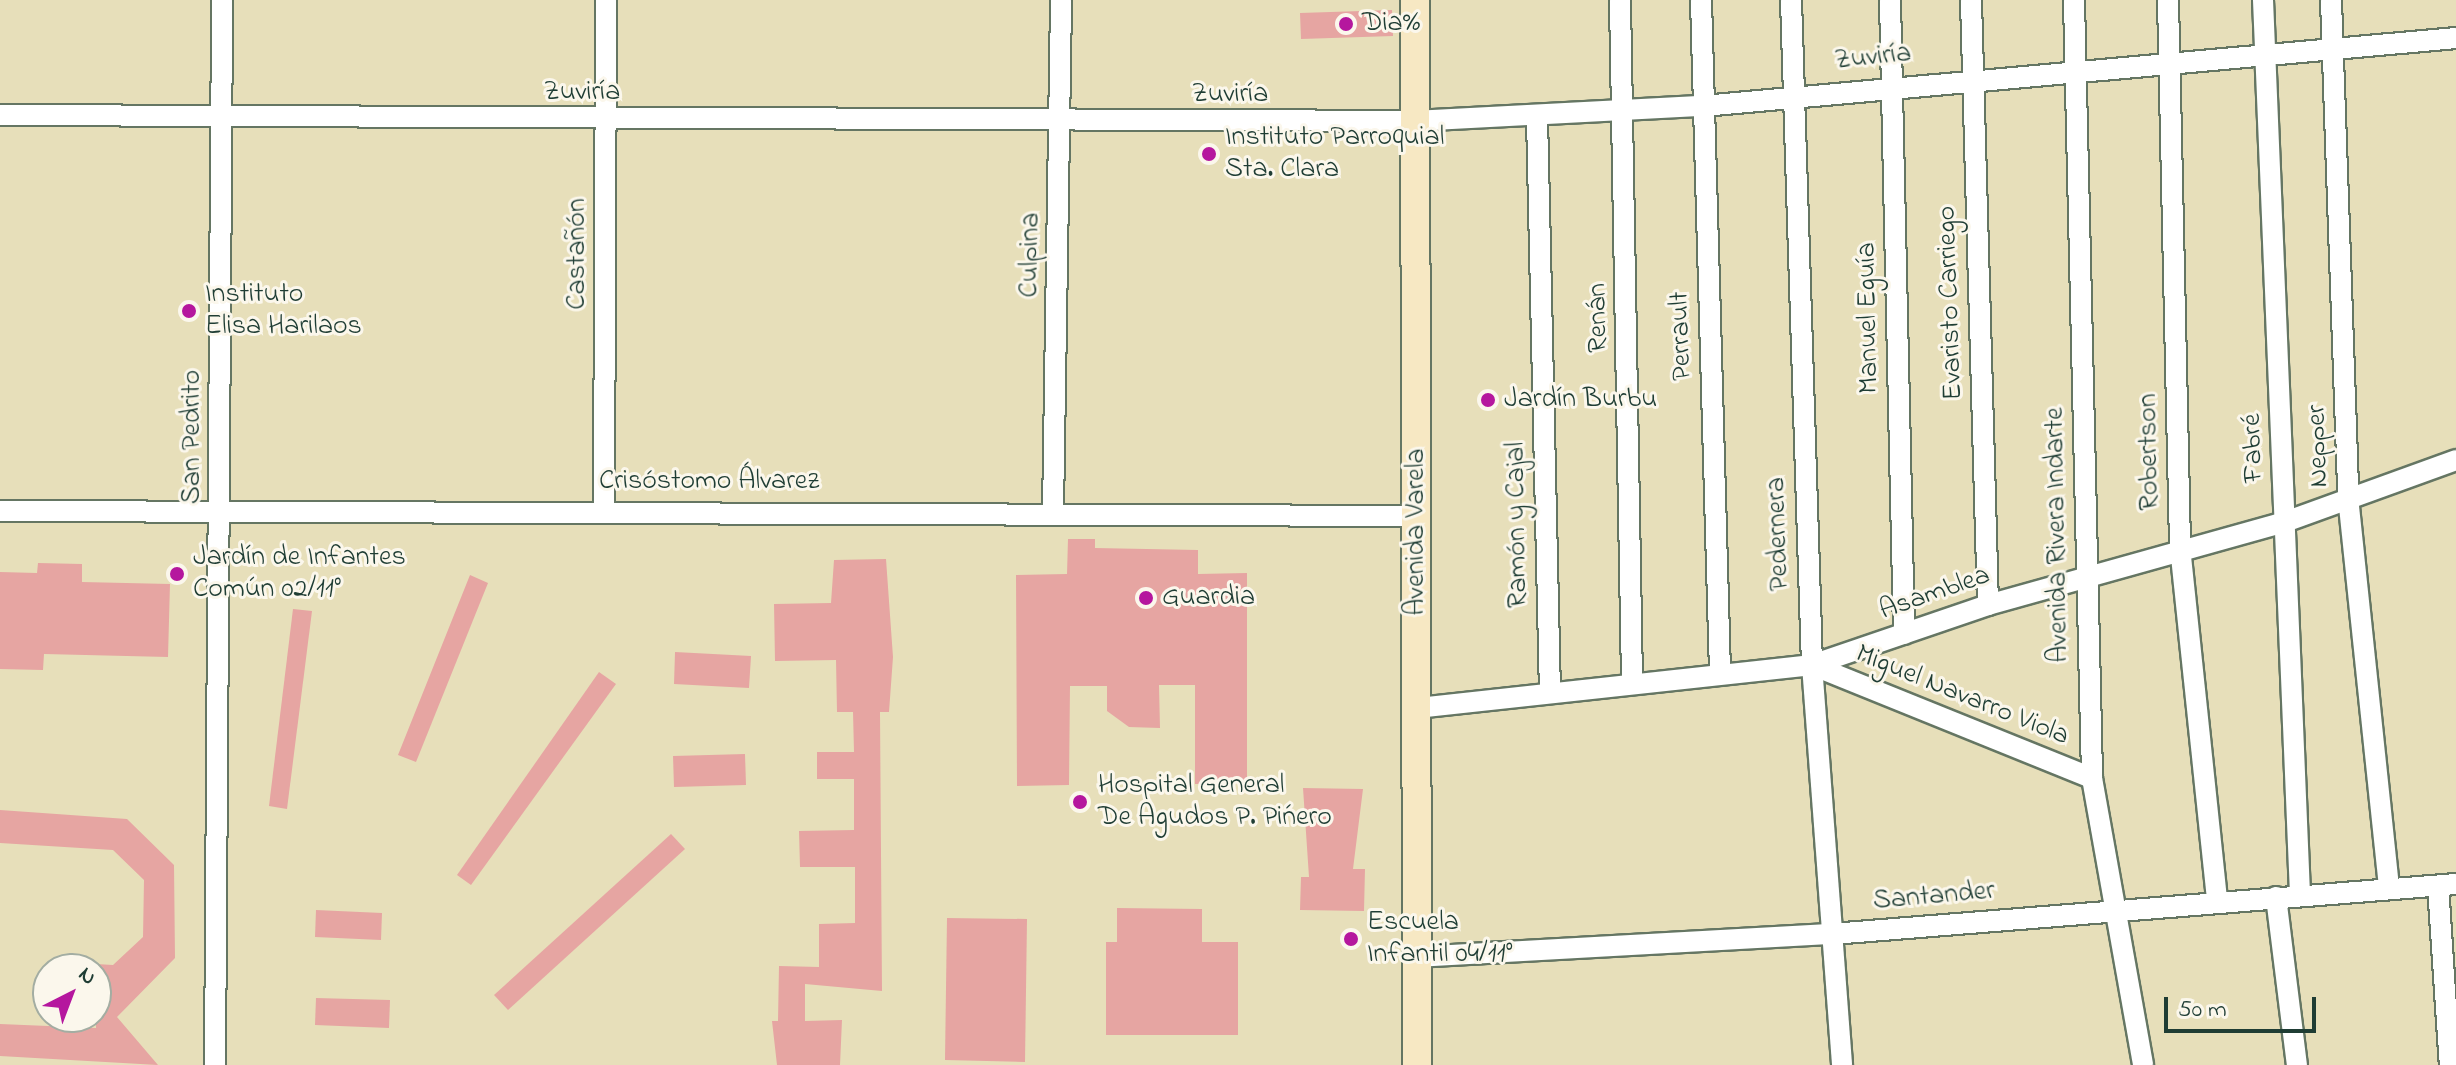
<!DOCTYPE html>
<meta charset="utf-8">
<style>
body{margin:0}
#map{position:relative;width:2456px;height:1065px;overflow:hidden;background:#e7dfba;font-family:"Indie Flower",sans-serif}
div>[style]{position:absolute}
.building>*{inset:0;background:#e6a5a2}
.roads{filter:drop-shadow(2px 0 #657663) drop-shadow(-2px 0 #657663) drop-shadow(0 2px #657663) drop-shadow(0 -2px #657663)}
.street>*{height:20px;margin:-10px;padding:0 10px;transform-origin:10px;border-radius:10px;background:#fff}
.secondary>*{height:28px;margin:-14px;padding:0 14px;transform-origin:14px;border-radius:14px;background:#f7e8c3}
.dots>*{width:22px;height:22px;translate:-50% -50%;box-sizing:border-box;border:4px solid #fbf7ec;border-radius:50%}
span{translate:-50% -50%;white-space:nowrap;text-align:center;line-height:1.15;-webkit-text-stroke:6px #fbf7ec;paint-order:stroke}
.poi-label{font-size:28px;color:#1f3d34}
.left{translate:0 -50%;text-align:left}
.street-label{font-size:28px;color:#1f3d34}
.north{position:absolute;left:32px;top:953px;width:80px;height:80px;box-sizing:border-box;background:#fbf7ec;border:2px solid #a3ada2;border-radius:50%;rotate:42deg;font-size:22px;font-weight:700;line-height:32px;text-align:center;color:#1f3d34}
.north::after{content:'';display:block;margin:auto;width:28px;height:36px;background:#b5179e;clip-path:polygon(50% 0,100% 100%,50% 72%,0 100%)}
.scale{position:absolute;left:2164px;top:997px;width:152px;height:36px;box-sizing:border-box;border:4px solid #1f3d34;border-top:0;padding-left:10px;font-size:24px;line-height:28px;white-space:nowrap;color:#1f3d34;-webkit-text-stroke:6px #fbf7ec;paint-order:stroke}
</style>
<div id="map">
<div class="building">
<div style="clip-path:polygon(1392px 10px,1393px 36px,1301px 39px,1300px 13px)"></div>
<div style="clip-path:polygon(1068px 539px,1095px 539px,1095px 548px,1198px 550px,1198px 574px,1247px 573px,1247px 784px,1195px 784px,1195px 685px,1159px 685px,1160px 728px,1129px 727px,1107px 711px,1107px 686px,1070px 686px,1069px 785px,1017px 786px,1016px 575px,1067px 574px)"></div>
<div style="clip-path:polygon(886px 559px,893px 657px,889px 712px,880px 712px,882px 991px,805px 984px,805px 1021px,842px 1020px,840px 1065px,777px 1065px,772px 1021px,778px 1021px,779px 966px,819px 967px,819px 924px,855px 923px,855px 867px,800px 867px,799px 831px,854px 830px,854px 779px,817px 779px,817px 752px,854px 752px,853px 712px,837px 712px,836px 660px,775px 661px,774px 604px,831px 603px,834px 560px)"></div>
<div style="clip-path:polygon(38px 563px,82px 564px,82px 582px,170px 584px,168px 657px,44px 654px,43px 670px,0 669px,0 572px,37px 573px)"></div>
<div style="clip-path:polygon(470px 575px,488px 583px,416px 762px,398px 755px)"></div>
<div style="clip-path:polygon(293px 609px,312px 611px,287px 809px,269px 806px)"></div>
<div style="clip-path:polygon(675px 652px,751px 656px,749px 688px,674px 684px)"></div>
<div style="clip-path:polygon(599px 672px,616px 684px,471px 885px,457px 875px)"></div>
<div style="clip-path:polygon(745px 754px,746px 785px,674px 787px,673px 756px)"></div>
<div style="clip-path:polygon(1303px 788px,1363px 789px,1353px 869px,1365px 869px,1364px 911px,1300px 910px,1301px 877px,1309px 877px)"></div>
<div style="clip-path:polygon(0 810px,127px 819px,174px 865px,175px 958px,117px 1017px,158px 1065px,0 1056px,0 1024px,96px 1028px,96px 964px,113px 965px,143px 937px,144px 880px,113px 850px,0 843px)"></div>
<div style="clip-path:polygon(671px 834px,685px 849px,508px 1010px,494px 995px)"></div>
<div style="clip-path:polygon(1117px 908px,1202px 909px,1202px 942px,1238px 942px,1238px 1035px,1106px 1035px,1106px 942px,1117px 942px)"></div>
<div style="clip-path:polygon(316px 910px,382px 913px,381px 940px,315px 937px)"></div>
<div style="clip-path:polygon(947px 918px,1027px 919px,1025px 1062px,945px 1060px)"></div>
<div style="clip-path:polygon(316px 998px,390px 1000px,389px 1028px,315px 1025px)"></div>
</div>
<div class="roads">
<div class="street">
<div style="left:1620px;top:0;width:684px;rotate:88.99deg"></div>
<div style="left:1701px;top:0;width:671px;rotate:88.38deg"></div>
<div style="left:1791px;top:0;width:665px;rotate:88.19deg"></div>
<div style="left:1812px;top:665px;width:401px;rotate:85.7deg"></div>
<div style="left:1890px;top:0;width:634px;rotate:88.73deg"></div>
<div style="left:1971px;top:0;width:605px;rotate:88.39deg"></div>
<div style="left:2074px;top:0;width:778px;rotate:88.67deg"></div>
<div style="left:2092px;top:778px;width:291px;rotate:79.9deg"></div>
<div style="left:2168px;top:0;width:547px;rotate:88.74deg"></div>
<div style="left:2180px;top:547px;width:356px;rotate:84deg"></div>
<div style="left:2263px;top:0;width:895px;rotate:87.63deg"></div>
<div style="left:2331px;top:0;width:497px;rotate:88deg"></div>
<div style="left:2348px;top:497px;width:393px;rotate:84deg"></div>
<div style="left:0;top:115px;width:1414px;rotate:0.24deg"></div>
<div style="left:1414px;top:121px;width:289px;rotate:-3deg"></div>
<div style="left:1703px;top:106px;width:756px;rotate:-5.16deg"></div>
<div style="left:1537px;top:117px;width:576px;rotate:88.71deg"></div>
<div style="left:604px;top:509px;width:509px;rotate:-89.77deg"></div>
<div style="left:0;top:511px;width:1418px;rotate:0.2deg"></div>
<div style="left:1053px;top:512px;width:512px;rotate:-89.1deg"></div>
<div style="left:1812px;top:665px;width:302px;rotate:22deg"></div>
<div style="left:1417px;top:708px;width:397px;rotate:-6.2deg"></div>
<div style="left:1812px;top:665px;width:186px;rotate:-18.8deg"></div>
<div style="left:1988px;top:605px;width:308px;rotate:-15.6deg"></div>
<div style="left:2285px;top:522px;width:182px;rotate:-19.9deg"></div>
<div style="left:2438px;top:886px;width:179px;rotate:86.2deg"></div>
<div style="left:2276px;top:897px;width:169px;rotate:82.9deg"></div>
<div style="left:1416px;top:957px;width:417px;rotate:-3.2deg"></div>
<div style="left:1832px;top:934px;width:626px;rotate:-4.58deg"></div>
<div style="left:215px;top:1065px;width:1065px;rotate:-89.62deg"></div>
</div>
<div class="secondary">
<div style="left:1415px;top:0;width:1065px;rotate:89.89deg"></div>
</div>
</div>
<div class="dots">
<div style="left:1346px;top:24px;background:#b5179e"></div>
<div style="left:1209px;top:154px;background:#b5179e"></div>
<div style="left:189px;top:311px;background:#b5179e"></div>
<div style="left:1488px;top:400px;background:#b5179e"></div>
<div style="left:177px;top:574px;background:#b5179e"></div>
<div style="left:1146px;top:598px;background:#b5179e"></div>
<div style="left:1080px;top:802px;background:#b5179e"></div>
<div style="left:1351px;top:939px;background:#b5179e"></div>
</div>
<div class="poi-label">
<span class="left" style="left:1362px;top:24px">Dia%</span>
<span class="left" style="left:1225px;top:154px">Instituto Parroquial<br>Sta. Clara</span>
<span class="left" style="left:205px;top:311px">Instituto<br>Elisa Harilaos</span>
<span class="left" style="left:1504px;top:400px">Jardín Burbu</span>
<span class="left" style="left:193px;top:574px">Jardín de Infantes<br>Común 02/11°</span>
<span class="left" style="left:1162px;top:598px">Guardia</span>
<span class="left" style="left:1098px;top:802px">Hospital General<br>De Agudos P. Pińero</span>
<span class="left" style="left:1367px;top:939px">Escuela<br>Infantil 04/11°</span>
</div>
<div class="street-label">
<span style="left:1873px;top:58px;rotate:-6deg">Zuviría</span>
<span style="left:582px;top:93px">Zuviría</span>
<span style="left:1230px;top:95px">Zuviría</span>
<span style="left:578px;top:254px;rotate:-90deg">Castañón</span>
<span style="left:1031px;top:255px;rotate:-89deg">Culpina</span>
<span style="left:1951px;top:303px;rotate:-92deg">Evaristo Carriego</span>
<span style="left:1599px;top:318px;rotate:-91deg">Renán</span>
<span style="left:1869px;top:318px;rotate:-91deg">Manuel Eguía</span>
<span style="left:1682px;top:336px;rotate:-92deg">Perrault</span>
<span style="left:193px;top:437px;rotate:-90deg">San Pedrito</span>
<span style="left:2319px;top:446px;rotate:-92deg">Nepper</span>
<span style="left:2254px;top:448px;rotate:-92deg">Fabré</span>
<span style="left:2150px;top:452px;rotate:-91deg">Robertson</span>
<span style="left:709px;top:482px">Crisóstomo Álvarez</span>
<span style="left:1518px;top:525px;rotate:-91deg">Ramón y Cajal</span>
<span style="left:1417px;top:532px;rotate:-90deg">Avenida Varela</span>
<span style="left:1779px;top:534px;rotate:-92deg">Pedernera</span>
<span style="left:2058px;top:535px;rotate:-91deg">Avenida Rivera Indarte</span>
<span style="left:1935px;top:594px;rotate:-19deg">Asamblea</span>
<span style="left:1962px;top:696px;rotate:22deg">Miguel Navarro Viola</span>
<span style="left:1934px;top:897px;rotate:-5deg">Santander</span>
</div>
<div class="north">N</div>
<div class="scale">50 m</div>
</div>
